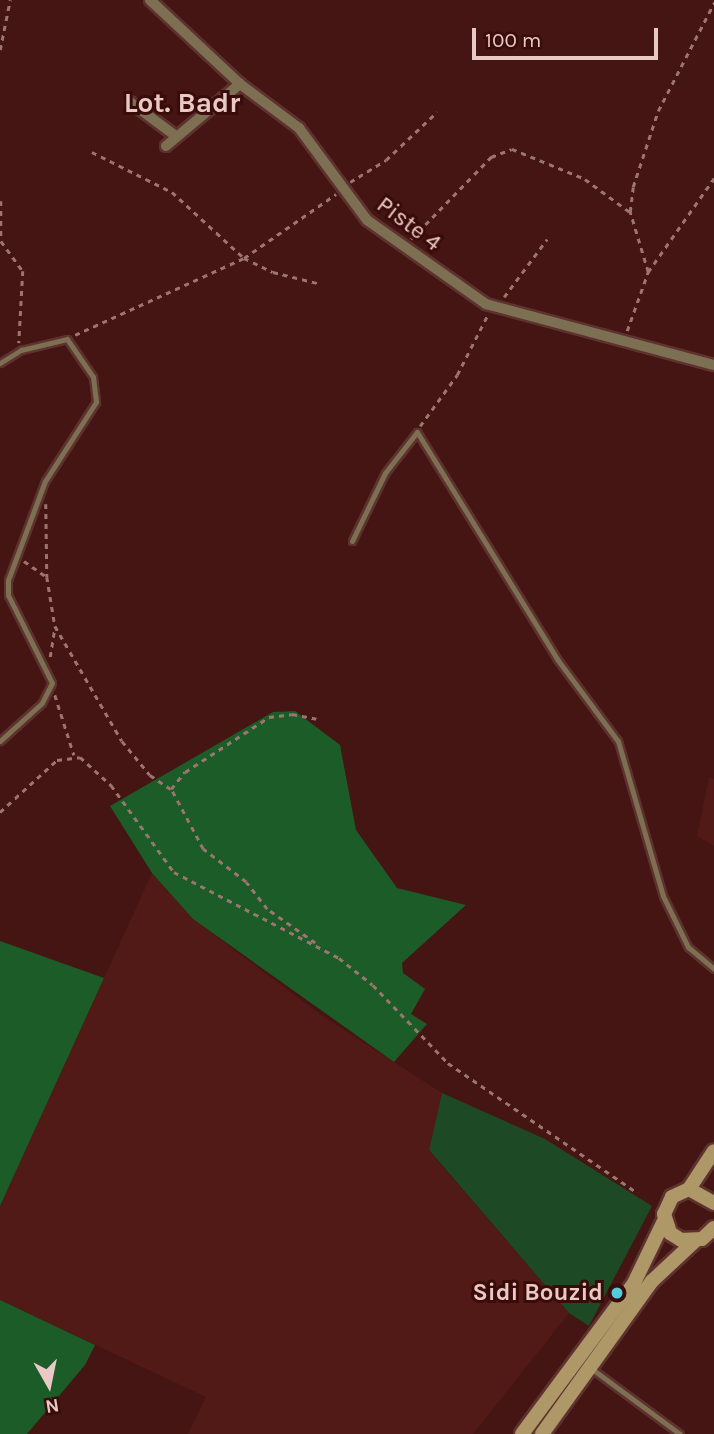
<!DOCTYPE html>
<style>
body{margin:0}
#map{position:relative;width:714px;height:1434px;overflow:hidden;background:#441512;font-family:Karla,sans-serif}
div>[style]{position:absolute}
.built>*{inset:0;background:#511a17}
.green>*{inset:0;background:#1d4924}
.forest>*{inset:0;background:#1c5c28}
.path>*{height:2.5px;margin-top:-1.25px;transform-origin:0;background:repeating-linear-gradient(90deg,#9c7571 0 5px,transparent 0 10px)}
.roads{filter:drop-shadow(2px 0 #5e322f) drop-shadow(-2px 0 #5e322f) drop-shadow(0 2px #5e322f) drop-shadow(0 -2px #5e322f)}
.lane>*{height:5px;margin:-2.5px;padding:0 2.5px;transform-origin:2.5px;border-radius:2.5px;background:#7d6f51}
.street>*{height:10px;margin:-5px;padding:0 5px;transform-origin:5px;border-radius:5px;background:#7d6f51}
.secondary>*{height:14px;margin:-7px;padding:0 7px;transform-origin:7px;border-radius:7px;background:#ae9867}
.dots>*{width:19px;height:19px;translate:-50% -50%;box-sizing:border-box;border:4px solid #390b09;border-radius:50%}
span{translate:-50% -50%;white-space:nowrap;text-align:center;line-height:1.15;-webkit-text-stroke:6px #390b09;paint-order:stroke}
.street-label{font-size:24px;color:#e9c9c5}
.poi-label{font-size:24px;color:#e9c9c5;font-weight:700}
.right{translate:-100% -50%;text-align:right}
.quarter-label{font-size:28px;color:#e9c9c5;font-weight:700}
.north{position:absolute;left:14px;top:1350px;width:70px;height:70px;-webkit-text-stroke:5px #390b09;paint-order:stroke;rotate:171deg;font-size:19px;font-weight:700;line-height:28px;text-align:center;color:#e9c9c5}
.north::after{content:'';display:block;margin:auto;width:24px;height:32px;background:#e9c9c5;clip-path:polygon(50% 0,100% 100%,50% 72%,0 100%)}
.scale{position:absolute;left:472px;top:28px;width:186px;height:32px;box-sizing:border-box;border:4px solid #e9c9c5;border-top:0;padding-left:9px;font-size:21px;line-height:24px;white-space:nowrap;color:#e9c9c5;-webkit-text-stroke:5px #390b09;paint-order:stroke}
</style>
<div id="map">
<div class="built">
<div style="clip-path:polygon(709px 777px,714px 779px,714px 846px,697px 836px)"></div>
<div style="clip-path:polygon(152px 873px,193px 919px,324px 1017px,442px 1093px,429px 1151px,569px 1313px,473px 1434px,188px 1434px,206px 1397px,0 1300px,0 1206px)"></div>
</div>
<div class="green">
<div style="clip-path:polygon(442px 1093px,545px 1139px,652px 1206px,589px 1326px,569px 1313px,429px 1150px)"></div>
</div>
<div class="forest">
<div style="clip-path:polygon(295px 711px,340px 745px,356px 830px,397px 888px,466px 905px,402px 963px,403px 973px,425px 989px,411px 1014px,427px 1024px,394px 1062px,193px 919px,152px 873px,110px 806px,273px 712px)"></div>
<div style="clip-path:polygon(0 941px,104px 978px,0 1206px)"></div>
<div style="clip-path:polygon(0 1300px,95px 1345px,85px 1365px,27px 1434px,0 1434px)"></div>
</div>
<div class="path">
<div style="left:0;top:50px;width:51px;rotate:-78.7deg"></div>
<div style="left:92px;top:152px;width:89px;rotate:26.6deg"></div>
<div style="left:172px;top:192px;width:98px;rotate:42.5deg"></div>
<div style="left:244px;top:258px;width:32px;rotate:26deg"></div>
<div style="left:273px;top:272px;width:49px;rotate:14deg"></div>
<div style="left:350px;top:182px;width:42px;rotate:-31.4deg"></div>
<div style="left:386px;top:160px;width:70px;rotate:-43.3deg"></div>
<div style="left:1px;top:201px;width:40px;rotate:90deg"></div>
<div style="left:1px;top:241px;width:37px;rotate:54deg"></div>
<div style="left:23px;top:271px;width:72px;rotate:93.2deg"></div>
<div style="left:411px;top:239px;width:115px;rotate:-45.7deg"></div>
<div style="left:491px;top:157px;width:22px;rotate:-21deg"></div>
<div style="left:512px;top:149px;width:79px;rotate:22.3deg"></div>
<div style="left:585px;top:179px;width:56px;rotate:36.3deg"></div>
<div style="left:648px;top:272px;width:115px;rotate:-54.9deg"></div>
<div style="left:504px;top:297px;width:72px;rotate:-53.4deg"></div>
<div style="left:627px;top:331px;width:63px;rotate:-70.4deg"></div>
<div style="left:648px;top:272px;width:63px;rotate:-106.7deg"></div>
<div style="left:630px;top:212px;width:25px;rotate:-83deg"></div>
<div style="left:633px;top:187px;width:80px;rotate:-71.8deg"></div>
<div style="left:658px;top:111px;width:122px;rotate:-62.6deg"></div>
<div style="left:75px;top:335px;width:186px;rotate:-24.5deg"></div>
<div style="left:244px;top:258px;width:112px;rotate:-34.8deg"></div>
<div style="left:420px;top:426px;width:63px;rotate:-54deg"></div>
<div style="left:457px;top:375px;width:66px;rotate:-63deg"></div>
<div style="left:46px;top:504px;width:73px;rotate:89.2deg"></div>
<div style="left:47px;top:577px;width:50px;rotate:80.7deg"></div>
<div style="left:55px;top:626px;width:133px;rotate:59.8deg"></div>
<div style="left:122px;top:741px;width:44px;rotate:50.5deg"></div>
<div style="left:150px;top:775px;width:25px;rotate:34deg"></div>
<div style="left:24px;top:561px;width:28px;rotate:35deg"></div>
<div style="left:50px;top:657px;width:31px;rotate:-81deg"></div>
<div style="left:55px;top:695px;width:63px;rotate:72.4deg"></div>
<div style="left:0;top:812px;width:77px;rotate:-42.4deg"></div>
<div style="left:57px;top:760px;width:23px;rotate:-7deg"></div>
<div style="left:80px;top:757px;width:42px;rotate:42.1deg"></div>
<div style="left:111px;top:785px;width:107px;rotate:54.1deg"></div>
<div style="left:174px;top:872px;width:186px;rotate:27.5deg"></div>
<div style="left:339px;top:958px;width:43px;rotate:38.5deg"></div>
<div style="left:373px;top:985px;width:108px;rotate:46.1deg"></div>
<div style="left:448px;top:1063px;width:230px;rotate:34.4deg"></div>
<div style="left:315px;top:943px;width:59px;rotate:-144.7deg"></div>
<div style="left:267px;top:909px;width:34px;rotate:-128deg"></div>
<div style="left:246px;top:882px;width:54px;rotate:-142.5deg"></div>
<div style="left:203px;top:849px;width:68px;rotate:-118.1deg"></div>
<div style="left:171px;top:789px;width:22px;rotate:-51deg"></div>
<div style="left:185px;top:772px;width:100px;rotate:-33.2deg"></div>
<div style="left:269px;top:717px;width:23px;rotate:-7deg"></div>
<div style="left:292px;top:714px;width:25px;rotate:11deg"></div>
</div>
<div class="roads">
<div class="lane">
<div style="left:0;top:363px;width:25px;rotate:-32deg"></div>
<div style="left:21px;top:350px;width:47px;rotate:-13.4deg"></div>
<div style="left:67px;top:339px;width:46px;rotate:55.6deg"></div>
<div style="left:93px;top:377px;width:25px;rotate:83deg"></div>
<div style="left:96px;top:402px;width:94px;rotate:122.8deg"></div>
<div style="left:45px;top:481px;width:106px;rotate:110.5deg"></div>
<div style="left:8px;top:580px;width:15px;rotate:90deg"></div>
<div style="left:8px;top:595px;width:98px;rotate:63.4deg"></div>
<div style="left:52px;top:683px;width:22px;rotate:117deg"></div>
<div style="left:42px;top:703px;width:57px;rotate:137.9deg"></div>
<div style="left:352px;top:541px;width:76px;rotate:-64.1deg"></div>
<div style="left:385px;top:473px;width:52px;rotate:-52deg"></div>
<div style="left:417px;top:432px;width:267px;rotate:58.3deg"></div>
<div style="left:557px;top:659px;width:102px;rotate:53.4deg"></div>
<div style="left:618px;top:741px;width:161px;rotate:73.8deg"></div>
<div style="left:663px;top:896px;width:57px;rotate:63.9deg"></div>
<div style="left:688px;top:947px;width:34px;rotate:40deg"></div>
<div style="left:592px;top:1369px;width:109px;rotate:36.5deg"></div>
</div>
<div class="street">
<div style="left:150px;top:0;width:123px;rotate:43deg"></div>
<div style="left:240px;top:84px;width:74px;rotate:36.7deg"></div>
<div style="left:299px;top:128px;width:114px;rotate:53.5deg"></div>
<div style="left:367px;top:220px;width:146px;rotate:35.2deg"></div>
<div style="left:486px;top:304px;width:236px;rotate:15deg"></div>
<div style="left:130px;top:102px;width:57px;rotate:36.5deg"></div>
<div style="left:166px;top:146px;width:97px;rotate:-40deg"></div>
</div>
<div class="secondary">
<div style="left:689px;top:1189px;width:45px;rotate:-56.7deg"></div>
<div style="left:714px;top:1203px;width:29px;rotate:-151deg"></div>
<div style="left:689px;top:1189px;width:19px;rotate:155deg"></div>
<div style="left:672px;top:1197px;width:19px;rotate:115deg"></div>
<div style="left:664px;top:1214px;width:20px;rotate:72deg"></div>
<div style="left:670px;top:1233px;width:13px;rotate:32deg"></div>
<div style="left:681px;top:1240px;width:21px;rotate:-3deg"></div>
<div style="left:702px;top:1239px;width:16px;rotate:-43deg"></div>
<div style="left:522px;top:1434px;width:188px;rotate:-53.4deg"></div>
<div style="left:634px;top:1283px;width:69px;rotate:-64.2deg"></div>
<div style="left:542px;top:1434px;width:188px;rotate:-54.3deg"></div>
<div style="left:652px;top:1281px;width:57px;rotate:-42.9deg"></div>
</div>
</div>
<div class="dots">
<div style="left:617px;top:1293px;background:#53cbda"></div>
</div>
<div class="street-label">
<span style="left:409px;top:224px;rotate:37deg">Piste 4</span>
</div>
<div class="poi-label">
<span class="right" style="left:603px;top:1293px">Sidi Bouzid</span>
</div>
<div class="quarter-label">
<span style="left:182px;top:103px">Lot. Badr</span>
</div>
<div class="north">N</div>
<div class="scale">100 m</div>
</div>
